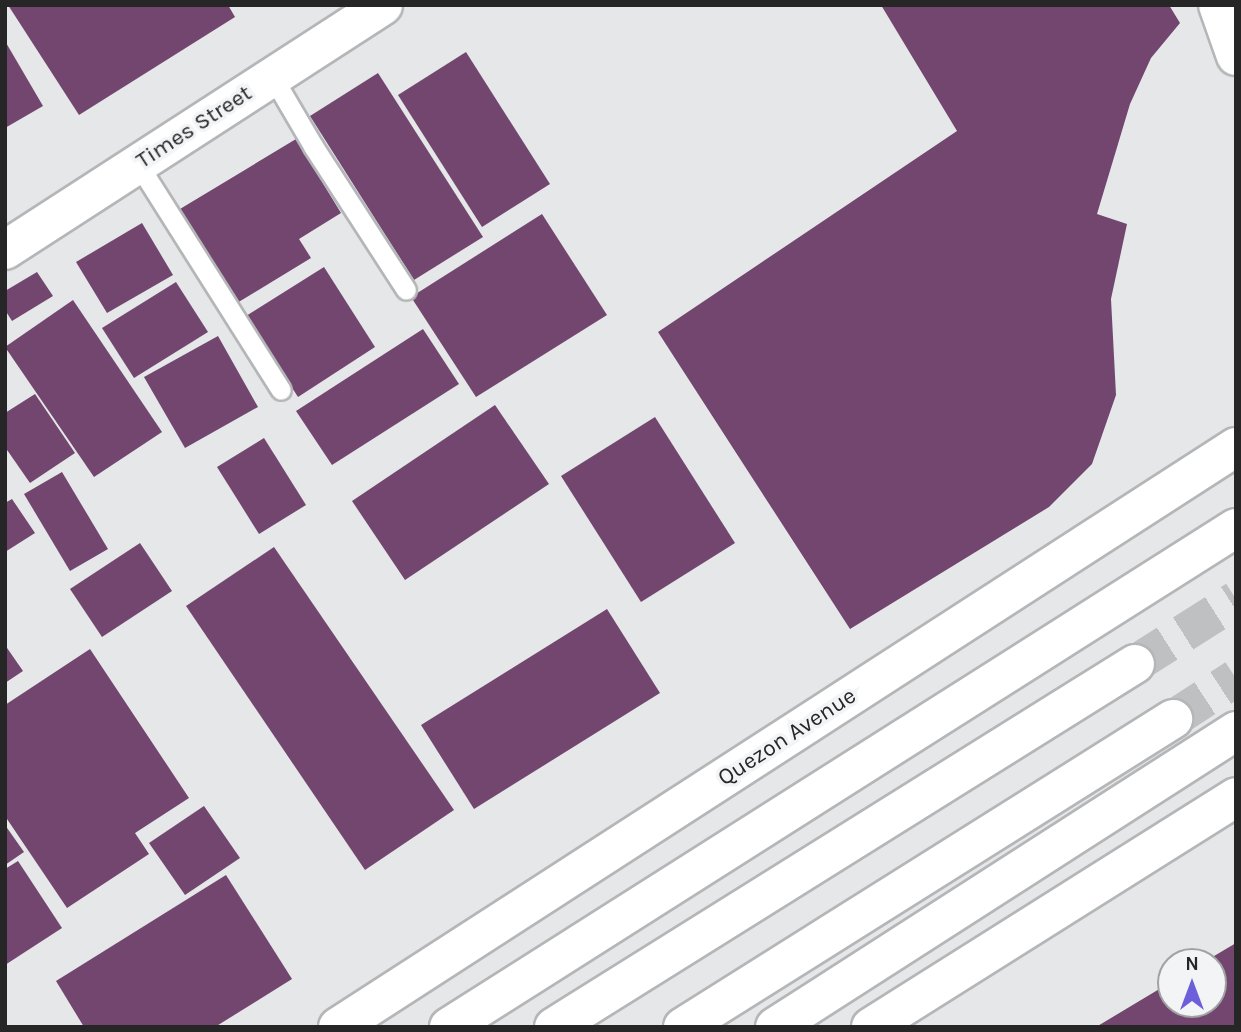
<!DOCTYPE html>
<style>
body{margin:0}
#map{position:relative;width:1241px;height:1032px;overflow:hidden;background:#e5e7e9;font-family:Karla,sans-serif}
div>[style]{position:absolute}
.building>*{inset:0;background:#72466e}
.primary-tunnel>*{height:38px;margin-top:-19px;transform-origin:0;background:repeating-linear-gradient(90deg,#bfc0c2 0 38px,transparent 0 57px)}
.roads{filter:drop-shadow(2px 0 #b4b6b8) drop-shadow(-2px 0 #b4b6b8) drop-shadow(0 2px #b4b6b8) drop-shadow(0 -2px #b4b6b8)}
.lane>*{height:19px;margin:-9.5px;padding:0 9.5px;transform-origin:9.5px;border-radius:9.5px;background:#fff}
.street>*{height:38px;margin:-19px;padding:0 19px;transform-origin:19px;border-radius:19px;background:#fff}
.primary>*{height:38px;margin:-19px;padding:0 19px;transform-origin:19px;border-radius:19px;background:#fff}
span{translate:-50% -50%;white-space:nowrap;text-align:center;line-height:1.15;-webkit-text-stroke:7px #f2f4f6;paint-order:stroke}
.street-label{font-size:23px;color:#262627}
.frame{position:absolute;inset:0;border:7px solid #262627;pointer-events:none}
.north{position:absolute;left:1157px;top:948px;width:70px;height:70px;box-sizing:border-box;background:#f2f4f6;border:2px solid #a0a2a3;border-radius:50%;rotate:0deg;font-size:19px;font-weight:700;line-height:28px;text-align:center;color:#262627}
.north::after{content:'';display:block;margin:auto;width:24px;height:32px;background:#6d5fd9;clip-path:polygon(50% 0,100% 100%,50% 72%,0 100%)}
</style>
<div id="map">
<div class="building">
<div style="clip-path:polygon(8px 5px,228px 5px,235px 17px,79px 115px)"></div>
<div style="clip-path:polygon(881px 5px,1169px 5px,1180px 23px,1151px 58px,1130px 104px,1097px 214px,1127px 224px,1111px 299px,1116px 395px,1092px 464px,1049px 507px,850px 629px,658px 332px,957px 131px)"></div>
<div style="clip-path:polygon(5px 41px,43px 106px,5px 128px)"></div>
<div style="clip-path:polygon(466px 52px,550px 184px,482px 227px,398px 95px)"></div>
<div style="clip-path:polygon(378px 73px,483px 237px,414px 280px,310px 116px)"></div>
<div style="clip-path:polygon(296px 139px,341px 213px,299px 239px,311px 258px,237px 303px,180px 209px)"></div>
<div style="clip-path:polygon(542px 214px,607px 315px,476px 397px,411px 297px)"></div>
<div style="clip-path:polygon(142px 223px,173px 275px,107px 313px,76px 262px)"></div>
<div style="clip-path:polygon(324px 267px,375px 347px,298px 397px,246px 316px)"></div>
<div style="clip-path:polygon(37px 272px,53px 296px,12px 321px,5px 310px,5px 291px)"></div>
<div style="clip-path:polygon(176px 282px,208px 332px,134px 378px,102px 328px)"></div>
<div style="clip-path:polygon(73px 300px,162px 432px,94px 477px,5px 347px)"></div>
<div style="clip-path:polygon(423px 329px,459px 384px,332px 465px,296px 411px)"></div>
<div style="clip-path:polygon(218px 336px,258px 407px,185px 448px,144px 377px)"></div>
<div style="clip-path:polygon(35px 394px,75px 453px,30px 483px,5px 447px,5px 413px)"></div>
<div style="clip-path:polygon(495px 405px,549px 484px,405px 580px,352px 501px)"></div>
<div style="clip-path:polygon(655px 417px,735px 543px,641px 602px,561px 476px)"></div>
<div style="clip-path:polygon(264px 438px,306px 505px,259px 534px,217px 467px)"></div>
<div style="clip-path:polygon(62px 472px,108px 549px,70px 571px,24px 494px)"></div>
<div style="clip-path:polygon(12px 499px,35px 533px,5px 552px,5px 503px)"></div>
<div style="clip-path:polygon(140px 543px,172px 591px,102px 637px,70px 589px)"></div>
<div style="clip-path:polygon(274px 547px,454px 810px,365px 870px,186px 606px)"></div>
<div style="clip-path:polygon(607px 609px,660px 693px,474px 809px,421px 725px)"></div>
<div style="clip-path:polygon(5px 645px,23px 671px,5px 683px)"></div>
<div style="clip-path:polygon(90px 649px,189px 798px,135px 833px,149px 854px,67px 908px,5px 816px,5px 705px)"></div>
<div style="clip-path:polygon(204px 806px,240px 858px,185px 895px,149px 843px)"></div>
<div style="clip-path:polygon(5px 825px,24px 852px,5px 865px)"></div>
<div style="clip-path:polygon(18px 861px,62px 928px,5px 965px,5px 869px)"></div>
<div style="clip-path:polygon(226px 875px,292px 979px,215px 1027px,84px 1027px,56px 981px)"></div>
<div style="clip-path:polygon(1236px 943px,1236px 1027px,1096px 1027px,1171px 982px,1171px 1004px,1213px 1004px,1213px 962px,1204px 962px)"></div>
</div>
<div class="primary-tunnel">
<div style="left:1135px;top:664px;width:120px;rotate:-32.4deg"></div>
<div style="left:1173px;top:719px;width:75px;rotate:-33.1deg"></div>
</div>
<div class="roads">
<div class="lane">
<div style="left:272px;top:76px;width:81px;rotate:59.6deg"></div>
<div style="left:313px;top:146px;width:171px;rotate:57.1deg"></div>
<div style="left:138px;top:164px;width:267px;rotate:57.7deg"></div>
</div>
<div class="street">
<div style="left:5px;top:250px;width:450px;rotate:-32.9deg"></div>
</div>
<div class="primary">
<div style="left:1218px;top:5px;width:54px;rotate:70.6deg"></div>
<div style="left:338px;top:1027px;width:1069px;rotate:-32.86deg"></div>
<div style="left:449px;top:1027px;width:932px;rotate:-32.38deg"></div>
<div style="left:554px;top:1027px;width:685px;rotate:-32deg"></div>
<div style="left:683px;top:1027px;width:579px;rotate:-32.15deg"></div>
<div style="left:775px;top:1027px;width:548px;rotate:-32.7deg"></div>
<div style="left:871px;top:1027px;width:431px;rotate:-32.2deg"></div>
</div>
</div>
<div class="street-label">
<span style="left:194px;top:127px;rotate:-33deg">Times Street</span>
<span style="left:787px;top:737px;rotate:-33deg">Quezon Avenue</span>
</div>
<div class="frame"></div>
<div class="north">N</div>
</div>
